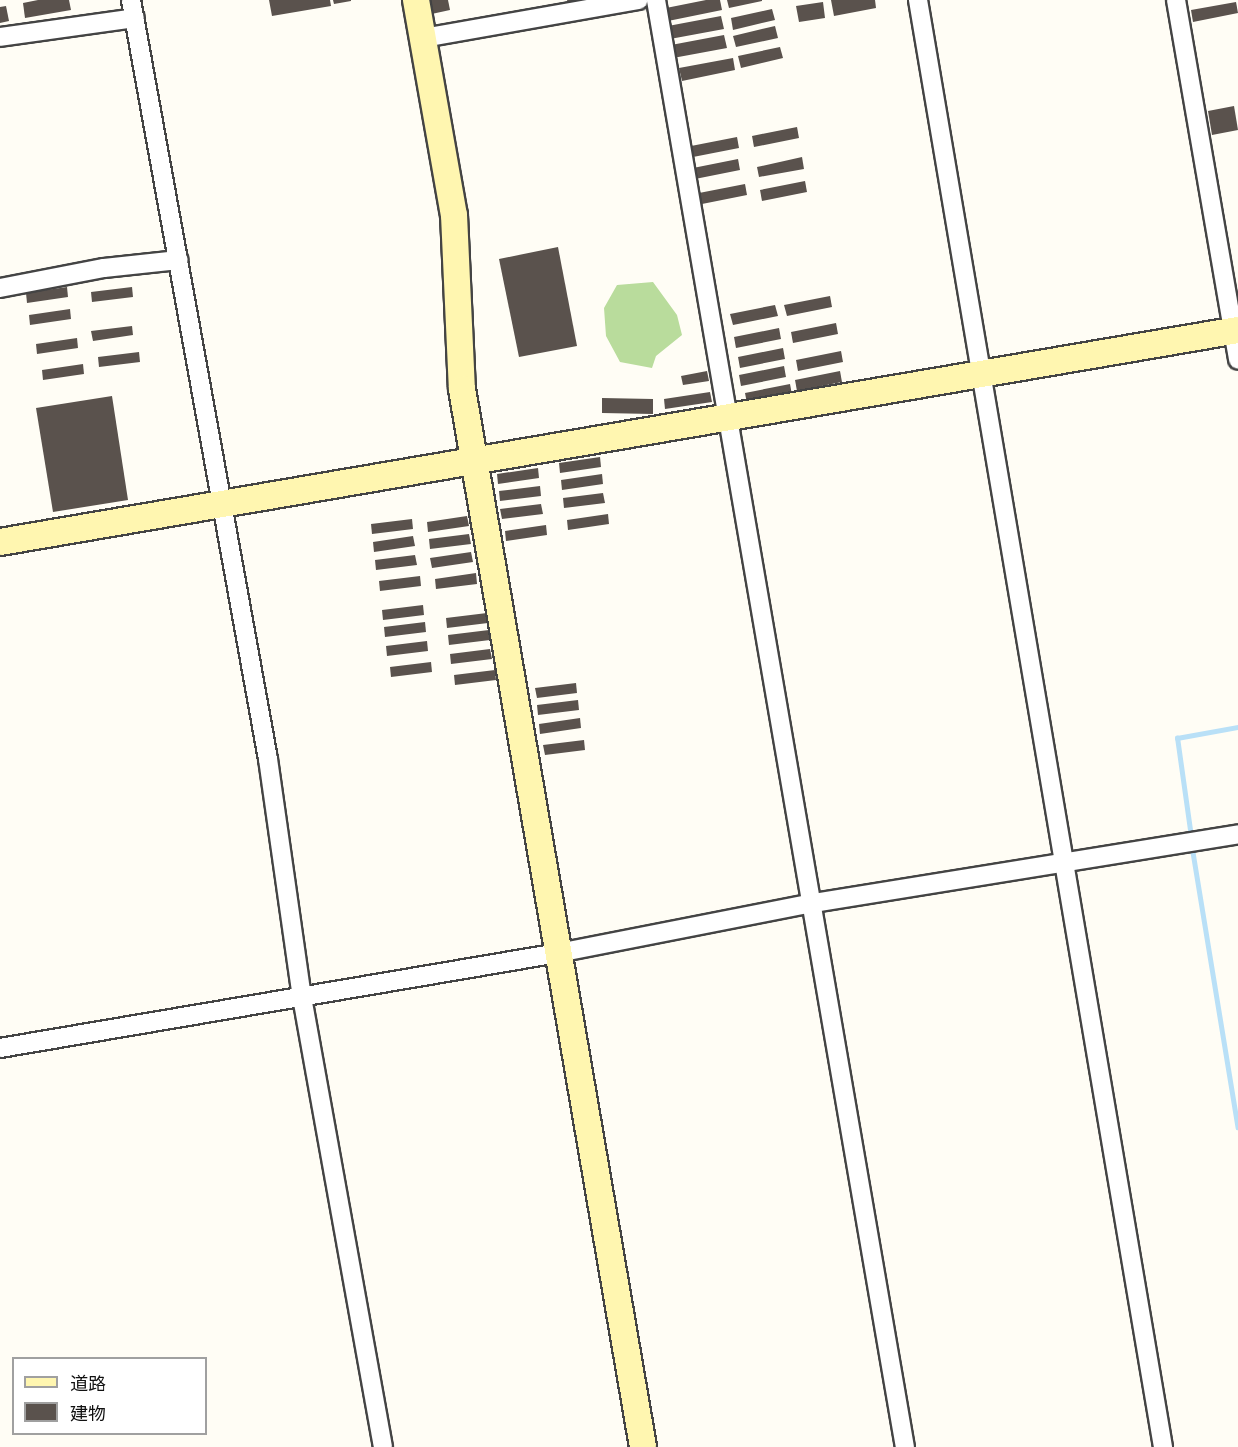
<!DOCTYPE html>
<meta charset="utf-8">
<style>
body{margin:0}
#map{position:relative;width:1238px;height:1447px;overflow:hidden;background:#fffdf5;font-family:"PT Serif","Noto Sans JP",serif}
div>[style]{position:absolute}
.forest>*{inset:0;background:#b9dc9c}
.stream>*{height:4.5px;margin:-2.25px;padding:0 2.25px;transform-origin:2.25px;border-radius:2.25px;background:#b9e0f7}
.building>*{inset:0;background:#5a524d}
.roads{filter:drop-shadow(2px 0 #444) drop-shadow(-2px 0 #444) drop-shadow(0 2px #444) drop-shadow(0 -2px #444)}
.street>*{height:18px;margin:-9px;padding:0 9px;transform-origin:9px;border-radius:9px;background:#fff}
.secondary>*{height:26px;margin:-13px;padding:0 13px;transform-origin:13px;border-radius:13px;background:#fff6b0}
span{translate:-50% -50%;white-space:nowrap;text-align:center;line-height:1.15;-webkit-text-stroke:6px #fff;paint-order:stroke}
.legend{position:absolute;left:12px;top:1357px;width:195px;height:78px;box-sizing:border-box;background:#fff;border:2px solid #a0a0a0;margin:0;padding:8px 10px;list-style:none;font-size:18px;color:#111}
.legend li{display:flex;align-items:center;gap:12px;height:30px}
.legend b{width:30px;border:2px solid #a0a0a0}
</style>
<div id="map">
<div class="forest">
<div style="clip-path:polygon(653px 282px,677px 315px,682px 335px,656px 356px,652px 368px,620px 362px,606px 336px,604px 308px,617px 285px)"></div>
</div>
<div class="stream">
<div style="left:1191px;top:837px;width:100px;rotate:-98deg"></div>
<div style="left:1177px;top:738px;width:62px;rotate:-10.2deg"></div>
<div style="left:1192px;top:846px;width:285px;rotate:80.7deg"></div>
</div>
<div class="building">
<div style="clip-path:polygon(38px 0,69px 0,71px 10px,25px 18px,23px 3px)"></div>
<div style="clip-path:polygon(269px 0,330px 0,331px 6px,272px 16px)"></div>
<div style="clip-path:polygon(333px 0,351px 0,351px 1px,334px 4px)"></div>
<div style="clip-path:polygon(424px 0,448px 0,450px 10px,427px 15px)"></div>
<div style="clip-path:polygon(567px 0,585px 0,586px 1px,568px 4px)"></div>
<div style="clip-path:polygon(706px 0,720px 0,722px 10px,668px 21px,666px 8px)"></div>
<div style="clip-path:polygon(727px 0,762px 0,762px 1px,729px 8px)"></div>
<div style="clip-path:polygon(831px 0,875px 0,876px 8px,834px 16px)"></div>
<div style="clip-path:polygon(823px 2px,825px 18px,799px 22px,796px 6px)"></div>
<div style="clip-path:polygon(1236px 2px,1238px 13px,1193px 22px,1191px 10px)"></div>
<div style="clip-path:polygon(6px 6px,9px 21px,0 23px,0 7px)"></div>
<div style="clip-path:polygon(772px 9px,775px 20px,733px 30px,731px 18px)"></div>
<div style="clip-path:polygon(721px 16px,724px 29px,670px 39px,668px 26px)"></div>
<div style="clip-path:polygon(775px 26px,778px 38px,736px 47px,733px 36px)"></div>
<div style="clip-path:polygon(724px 35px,727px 48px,673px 58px,671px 45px)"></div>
<div style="clip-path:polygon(780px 47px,783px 58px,741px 68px,738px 56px)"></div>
<div style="clip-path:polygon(733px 58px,735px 70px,682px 81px,679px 68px)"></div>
<div style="clip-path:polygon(1234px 106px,1238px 130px,1212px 135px,1208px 111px)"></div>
<div style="clip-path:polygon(797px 127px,799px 138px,754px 147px,752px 136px)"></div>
<div style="clip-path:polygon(737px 137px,739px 148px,693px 157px,691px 146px)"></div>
<div style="clip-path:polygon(802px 157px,804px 169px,759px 177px,757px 167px)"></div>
<div style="clip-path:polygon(738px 159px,740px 170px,695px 179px,693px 168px)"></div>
<div style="clip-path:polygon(805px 181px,807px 192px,762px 201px,760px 190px)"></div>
<div style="clip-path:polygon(745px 184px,747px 195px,702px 204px,699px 193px)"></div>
<div style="clip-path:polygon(558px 247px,577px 346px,519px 357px,499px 259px)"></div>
<div style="clip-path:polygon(67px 287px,68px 297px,27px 303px,26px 293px)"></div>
<div style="clip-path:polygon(132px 287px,133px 297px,92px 302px,91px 292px)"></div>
<div style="clip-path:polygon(830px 296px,832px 307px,787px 316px,784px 305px)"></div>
<div style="clip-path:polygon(775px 305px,778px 316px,733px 325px,730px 314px)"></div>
<div style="clip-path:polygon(70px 309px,71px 319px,30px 325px,29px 315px)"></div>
<div style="clip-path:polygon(836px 323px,838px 334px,793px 343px,791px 332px)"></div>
<div style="clip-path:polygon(132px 326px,133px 335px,93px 341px,91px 331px)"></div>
<div style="clip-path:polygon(779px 328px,781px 339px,736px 348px,734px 337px)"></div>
<div style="clip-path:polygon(77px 338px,78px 348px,37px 354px,36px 344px)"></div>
<div style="clip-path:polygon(783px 348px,785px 359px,740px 368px,738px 357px)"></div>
<div style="clip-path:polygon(841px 351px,843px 362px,798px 371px,796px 360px)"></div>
<div style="clip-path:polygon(139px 352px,140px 362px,99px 367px,98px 357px)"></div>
<div style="clip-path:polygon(83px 364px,84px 374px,43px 380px,42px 370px)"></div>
<div style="clip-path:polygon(784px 366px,786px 377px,741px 386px,739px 375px)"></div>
<div style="clip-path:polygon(707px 371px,709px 381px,683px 385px,681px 376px)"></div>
<div style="clip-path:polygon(840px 371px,842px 382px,797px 391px,795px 380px)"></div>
<div style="clip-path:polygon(790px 384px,792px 395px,747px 404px,745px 393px)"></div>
<div style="clip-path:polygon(710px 392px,712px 402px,665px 409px,664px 399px)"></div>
<div style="clip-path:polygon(112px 396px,128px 500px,53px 512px,36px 408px)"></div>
<div style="clip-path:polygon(602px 398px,653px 399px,653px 414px,602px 413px)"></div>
<div style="clip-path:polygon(600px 457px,601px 467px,560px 473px,559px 463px)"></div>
<div style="clip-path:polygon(538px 468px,539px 478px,498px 484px,497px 474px)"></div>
<div style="clip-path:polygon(602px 474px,603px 484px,562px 490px,561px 480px)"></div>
<div style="clip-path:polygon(540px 486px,541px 496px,500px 501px,499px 491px)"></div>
<div style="clip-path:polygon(603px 493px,605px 503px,564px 508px,563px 498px)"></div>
<div style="clip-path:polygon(541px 504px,543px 514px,502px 519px,500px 509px)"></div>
<div style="clip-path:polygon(608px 514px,609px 524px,568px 530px,567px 520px)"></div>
<div style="clip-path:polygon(467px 516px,469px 526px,428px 532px,427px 522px)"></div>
<div style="clip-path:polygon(412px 519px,413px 529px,372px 534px,371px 524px)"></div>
<div style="clip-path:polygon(546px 525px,547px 535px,506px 541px,505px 531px)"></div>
<div style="clip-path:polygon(469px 534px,471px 544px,430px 549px,429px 539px)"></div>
<div style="clip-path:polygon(413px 536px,415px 546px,374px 552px,373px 542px)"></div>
<div style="clip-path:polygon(471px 552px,473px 562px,432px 568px,430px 558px)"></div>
<div style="clip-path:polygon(415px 555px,417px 565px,376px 570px,375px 560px)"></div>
<div style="clip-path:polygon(476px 573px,477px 584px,436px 589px,435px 579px)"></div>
<div style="clip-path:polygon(420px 576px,421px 586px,380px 591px,379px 581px)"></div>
<div style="clip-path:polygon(423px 605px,424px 615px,383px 620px,382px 610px)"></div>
<div style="clip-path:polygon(487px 613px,488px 623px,447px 628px,446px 618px)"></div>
<div style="clip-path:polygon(425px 622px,426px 632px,385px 637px,384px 627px)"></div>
<div style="clip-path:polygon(489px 630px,490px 640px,449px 645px,448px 635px)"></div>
<div style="clip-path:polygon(427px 641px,428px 651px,387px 656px,386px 646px)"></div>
<div style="clip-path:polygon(490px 649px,492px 659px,451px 664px,450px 654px)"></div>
<div style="clip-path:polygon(431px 662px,432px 672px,391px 677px,390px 667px)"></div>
<div style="clip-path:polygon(495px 670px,496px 680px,455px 685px,454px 675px)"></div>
<div style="clip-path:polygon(576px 683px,577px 693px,537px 698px,535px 688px)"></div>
<div style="clip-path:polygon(578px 700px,579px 710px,538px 715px,537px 705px)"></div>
<div style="clip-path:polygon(580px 718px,581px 728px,540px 734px,539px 724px)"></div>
<div style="clip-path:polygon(584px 740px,585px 750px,545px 755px,543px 745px)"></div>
</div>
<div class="roads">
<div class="street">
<div style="left:131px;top:0;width:771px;rotate:79.77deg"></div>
<div style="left:268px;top:759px;width:240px;rotate:81.9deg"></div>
<div style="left:302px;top:997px;width:457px;rotate:79.8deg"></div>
<div style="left:656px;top:0;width:1468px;rotate:80.24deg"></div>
<div style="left:918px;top:0;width:1468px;rotate:80.39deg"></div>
<div style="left:1176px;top:0;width:365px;rotate:80.2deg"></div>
<div style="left:0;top:37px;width:136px;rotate:-8deg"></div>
<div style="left:423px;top:38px;width:219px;rotate:-10deg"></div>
<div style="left:0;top:288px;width:106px;rotate:-10.9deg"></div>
<div style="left:104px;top:268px;width:75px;rotate:-6.1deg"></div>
<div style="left:0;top:1048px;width:566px;rotate:-9.66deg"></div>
<div style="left:558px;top:953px;width:261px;rotate:-11.1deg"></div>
<div style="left:814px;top:903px;width:430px;rotate:-9.2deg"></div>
</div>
<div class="secondary">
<div style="left:416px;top:0;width:218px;rotate:80deg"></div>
<div style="left:454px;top:215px;width:174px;rotate:87.4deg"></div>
<div style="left:462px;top:389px;width:1073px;rotate:80.29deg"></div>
<div style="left:0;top:542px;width:1256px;rotate:-9.72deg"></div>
</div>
</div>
<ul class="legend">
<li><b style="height:8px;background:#fff6b0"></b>道路</li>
<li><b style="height:16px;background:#5a524d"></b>建物</li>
</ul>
</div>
